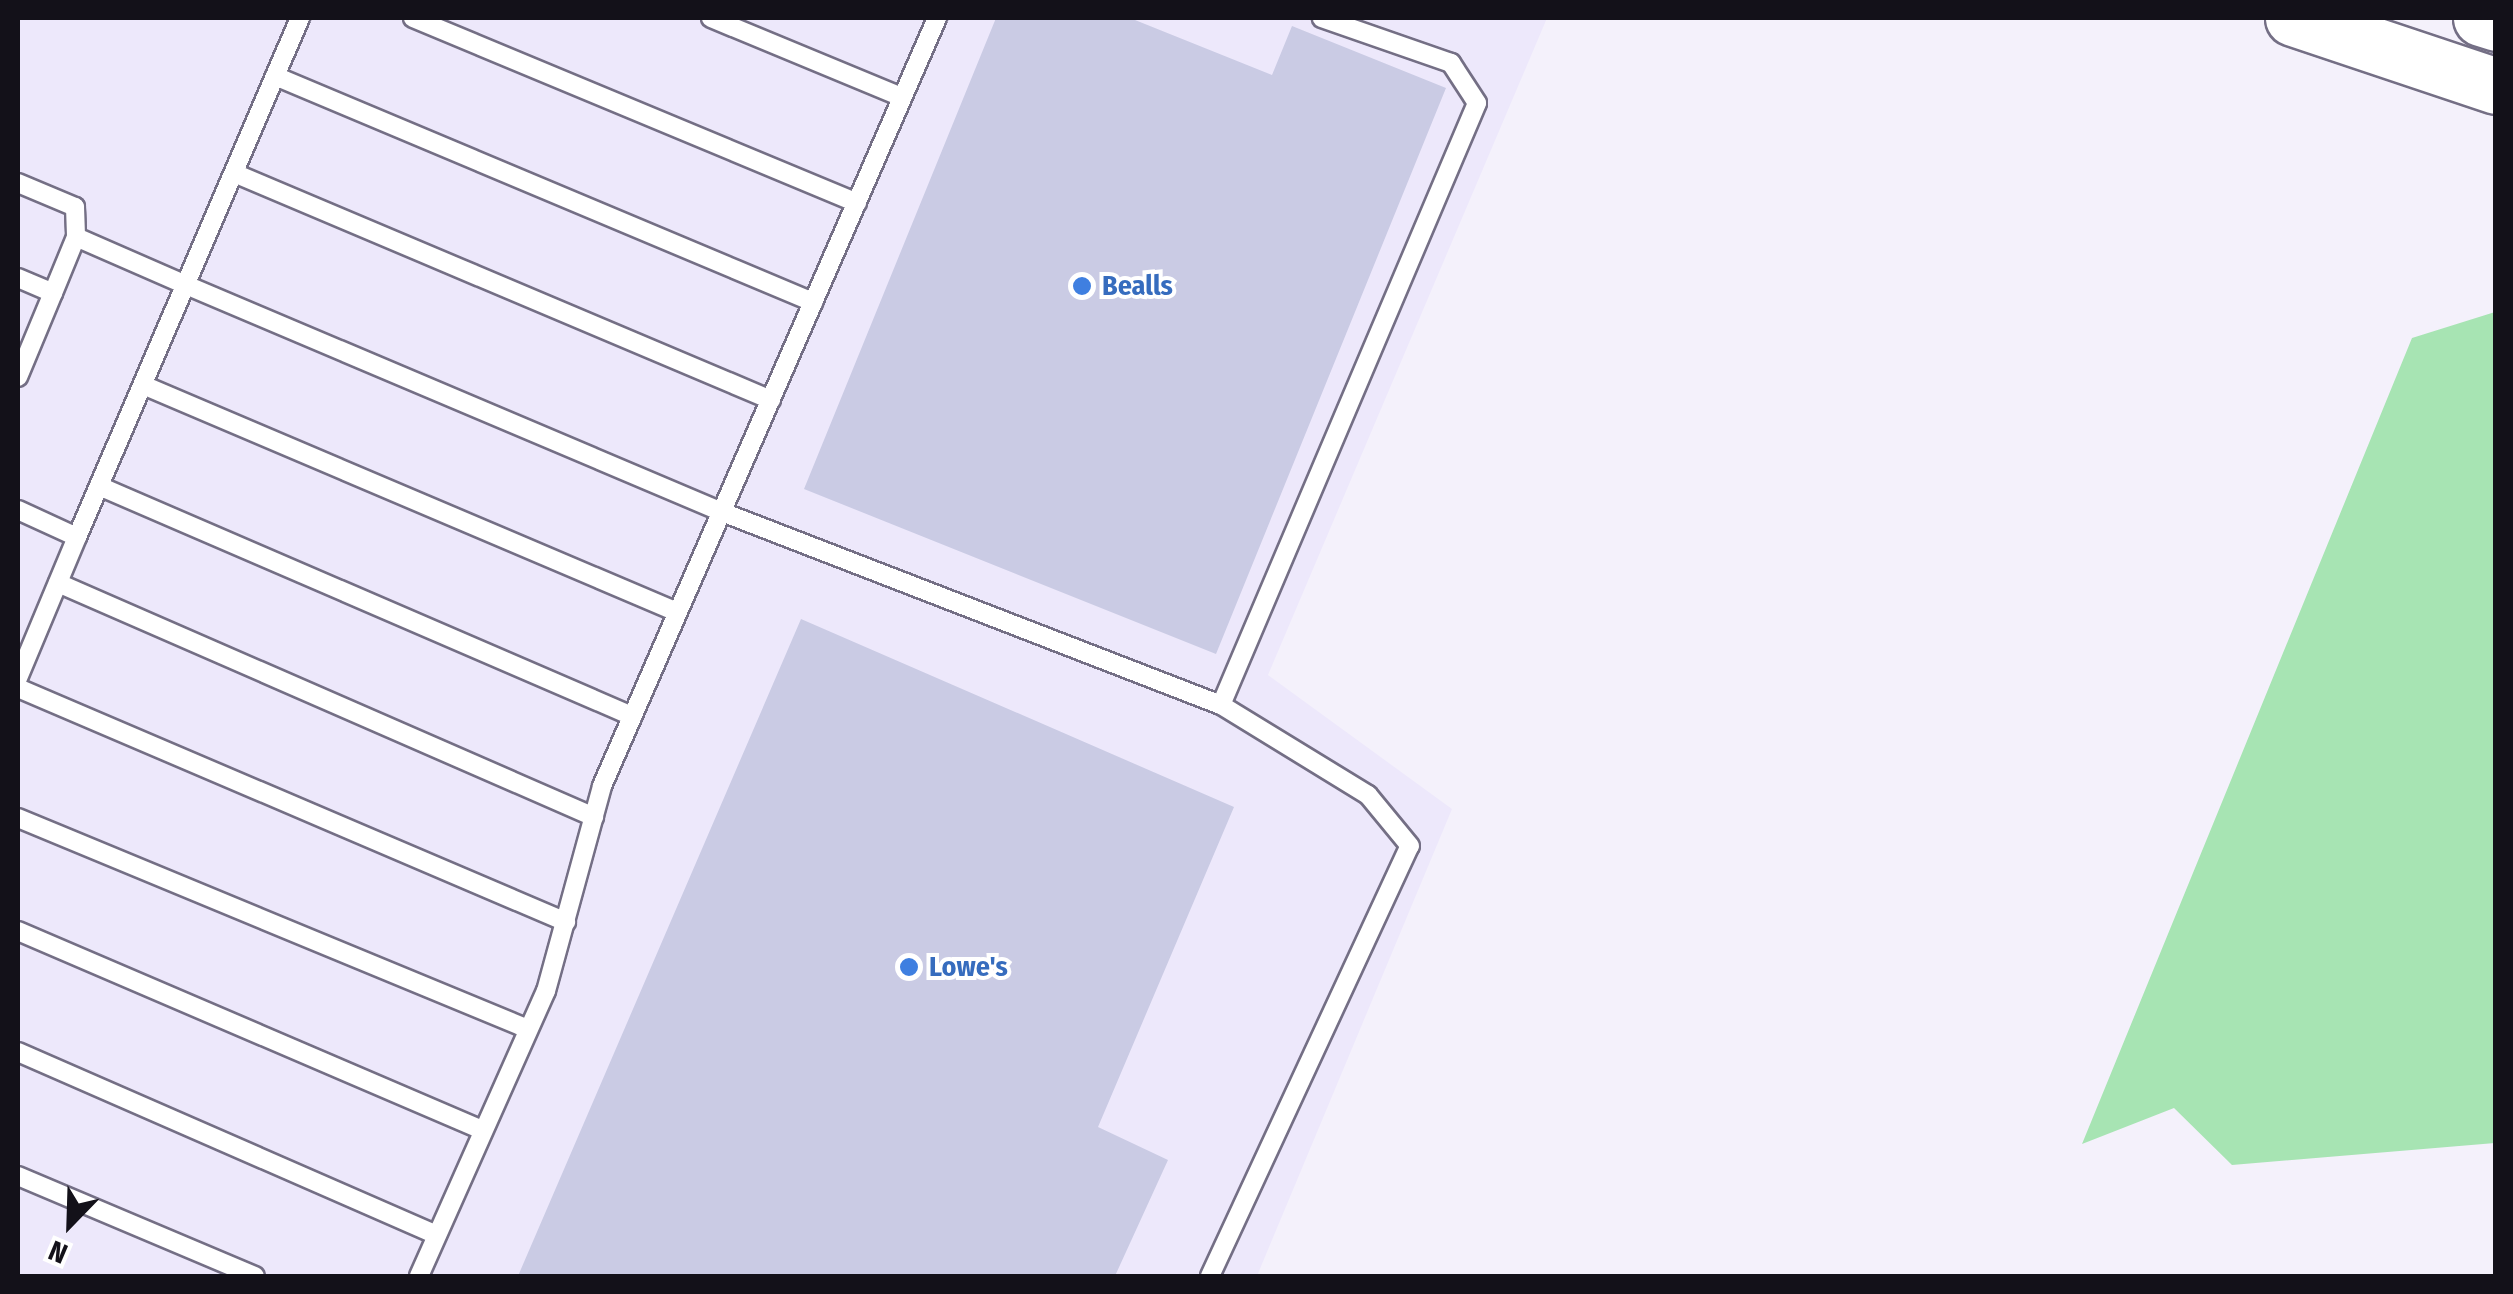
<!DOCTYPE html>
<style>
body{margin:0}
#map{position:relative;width:2513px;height:1294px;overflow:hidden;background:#f4f1fb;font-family:"Fira Sans Condensed",sans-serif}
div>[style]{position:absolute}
.built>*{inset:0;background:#ede8fb}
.green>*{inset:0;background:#a7e4b3}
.building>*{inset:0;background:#cacbe4}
.roads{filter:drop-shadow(2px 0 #746f85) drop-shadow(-2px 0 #746f85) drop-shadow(0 2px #746f85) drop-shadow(0 -2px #746f85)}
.lane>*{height:18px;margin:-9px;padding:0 9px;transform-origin:9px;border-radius:9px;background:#fff}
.highway>*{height:55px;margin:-27.5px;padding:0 27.5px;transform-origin:27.5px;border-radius:27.5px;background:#fff}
.dots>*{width:28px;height:28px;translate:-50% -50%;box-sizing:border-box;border:5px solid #fff;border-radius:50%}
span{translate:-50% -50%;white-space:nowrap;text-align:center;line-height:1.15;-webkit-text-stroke:8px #fff;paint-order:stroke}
.shop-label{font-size:28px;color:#366cbe;font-weight:700}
.left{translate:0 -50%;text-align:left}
.frame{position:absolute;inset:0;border:20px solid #131119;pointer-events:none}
.north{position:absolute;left:20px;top:1174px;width:100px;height:100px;-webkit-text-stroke:8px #fff;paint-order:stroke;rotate:203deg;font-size:28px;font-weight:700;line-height:40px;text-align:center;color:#131119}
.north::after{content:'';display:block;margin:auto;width:35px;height:45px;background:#131119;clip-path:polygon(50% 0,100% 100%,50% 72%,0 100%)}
</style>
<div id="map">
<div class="built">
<div style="clip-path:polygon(18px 18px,1547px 18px,1268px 675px,1452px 809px,1257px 1276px,18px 1276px)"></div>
</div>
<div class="green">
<div style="clip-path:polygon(2495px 312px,2495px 1143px,2232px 1165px,2174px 1108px,2082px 1144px,2412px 338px)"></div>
</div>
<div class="building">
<div style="clip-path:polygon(996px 18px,1130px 18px,1272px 75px,1292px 26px,1446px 88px,1216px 654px,804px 489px)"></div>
<div style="clip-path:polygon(801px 619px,1234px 807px,1098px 1127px,1168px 1160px,1115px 1276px,518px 1276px)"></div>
</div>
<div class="roads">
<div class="lane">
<div style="left:413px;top:18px;width:481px;rotate:22.6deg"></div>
<div style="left:711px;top:18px;width:207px;rotate:22.5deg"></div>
<div style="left:275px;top:76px;width:584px;rotate:22.79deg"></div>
<div style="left:234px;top:173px;width:583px;rotate:22.91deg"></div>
<div style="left:18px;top:183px;width:62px;rotate:22.8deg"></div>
<div style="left:75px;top:207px;width:30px;rotate:88deg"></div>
<div style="left:76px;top:237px;width:120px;rotate:23.6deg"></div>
<div style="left:186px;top:285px;width:582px;rotate:22.95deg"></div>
<div style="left:722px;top:512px;width:535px;rotate:21.15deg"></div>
<div style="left:1221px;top:705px;width:654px;rotate:-66.96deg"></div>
<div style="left:1477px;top:103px;width:48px;rotate:-123deg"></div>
<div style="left:1451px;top:63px;width:137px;rotate:-160.8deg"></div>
<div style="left:18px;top:278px;width:38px;rotate:23deg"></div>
<div style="left:53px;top:293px;width:61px;rotate:-67.7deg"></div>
<div style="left:18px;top:377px;width:91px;rotate:-67.4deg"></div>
<div style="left:143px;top:385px;width:580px;rotate:23.03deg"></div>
<div style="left:99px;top:486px;width:581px;rotate:23.34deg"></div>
<div style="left:18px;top:510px;width:65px;rotate:24.6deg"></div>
<div style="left:77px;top:537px;width:153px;rotate:112.7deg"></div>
<div style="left:77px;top:537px;width:565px;rotate:-66.75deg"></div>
<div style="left:58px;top:583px;width:585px;rotate:23.58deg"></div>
<div style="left:18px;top:688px;width:596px;rotate:23.12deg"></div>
<div style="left:18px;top:818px;width:552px;rotate:22.48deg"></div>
<div style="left:18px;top:931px;width:505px;rotate:23.21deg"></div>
<div style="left:18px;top:1052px;width:457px;rotate:23.6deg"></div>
<div style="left:18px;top:1176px;width:257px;rotate:22.9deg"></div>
<div style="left:419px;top:1276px;width:312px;rotate:-66deg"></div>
<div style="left:546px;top:991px;width:213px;rotate:-74.7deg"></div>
<div style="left:602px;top:786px;width:838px;rotate:-66.43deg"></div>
<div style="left:1210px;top:1276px;width:474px;rotate:-65.1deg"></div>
<div style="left:1410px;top:846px;width:66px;rotate:-129.5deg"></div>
<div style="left:1368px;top:795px;width:172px;rotate:-148.5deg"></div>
</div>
<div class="highway">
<div style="left:2293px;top:18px;width:214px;rotate:18.5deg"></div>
<div style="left:2481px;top:18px;width:16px;rotate:18deg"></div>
</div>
</div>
<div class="dots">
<div style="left:1082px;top:286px;background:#3f7fe0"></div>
<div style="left:909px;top:967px;background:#3f7fe0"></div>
</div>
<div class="shop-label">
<span class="left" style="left:1102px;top:286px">Bealls</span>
<span class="left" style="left:929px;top:967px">Lowe's</span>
</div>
<div class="frame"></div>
<div class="north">N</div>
</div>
